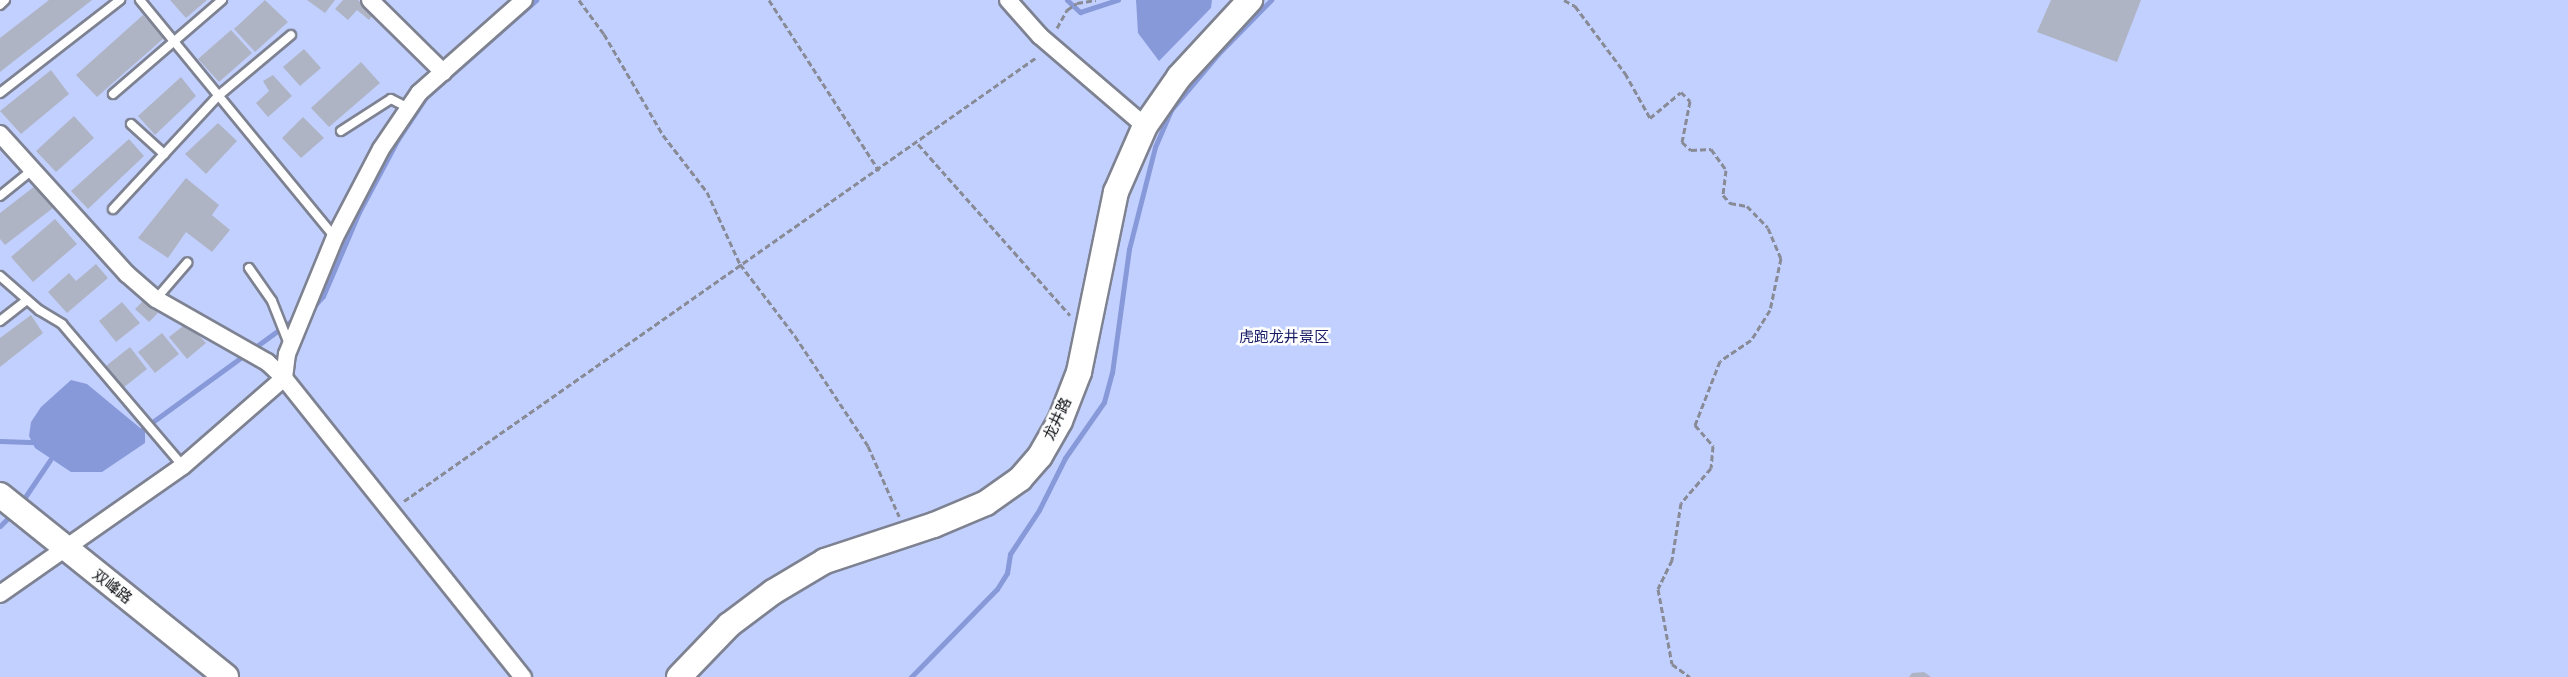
<!DOCTYPE html>
<meta charset="utf-8">
<style>
body{margin:0}
#map{position:relative;width:2568px;height:677px;overflow:hidden;background:#ecf0fe;font-family:"Source Sans 3","Noto Sans SC",sans-serif}
div>[style]{position:absolute}
.green>*{inset:0;background:#c2d0ff}
.water>*{inset:0;background:#8899d9}
.stream>*{height:5px;margin:-2.5px;padding:0 2.5px;transform-origin:2.5px;border-radius:2.5px;background:#8899d9}
.building>*{inset:0;background:#afb4c4}
.path>*{height:3px;margin-top:-1.5px;transform-origin:0;background:repeating-linear-gradient(90deg,#888b95 0 6px,transparent 0 9px)}
.roads{filter:drop-shadow(2px 0 #7e8291) drop-shadow(-2px 0 #7e8291) drop-shadow(0 2px #7e8291) drop-shadow(0 -2px #7e8291)}
.lane>*{height:8px;margin:-4px;padding:0 4px;transform-origin:4px;border-radius:4px;background:#fff}
.street>*{height:16px;margin:-8px;padding:0 8px;transform-origin:8px;border-radius:8px;background:#fff}
.secondary>*{height:24px;margin:-12px;padding:0 12px;transform-origin:12px;border-radius:12px;background:#fff}
span{translate:-50% -50%;white-space:nowrap;text-align:center;line-height:1.15;-webkit-text-stroke:5px #fefefe;paint-order:stroke}
.park-label{font-size:15px;color:#181c66}
.street-label{font-size:15px;color:#101217}
</style>
<div id="map">
<div class="green">
<div style="clip-path:polygon(0 0,2568px 0,2568px 677px,0 677px)"></div>
</div>
<div class="water">
<div style="clip-path:polygon(1136px 0,1212px 0,1211px 8px,1159px 61px,1138px 33px)"></div>
<div style="clip-path:polygon(71px 380px,87px 384px,145px 432px,145px 443px,102px 472px,71px 472px,35px 448px,29px 436px,31px 422px,41px 407px)"></div>
</div>
<div class="stream">
<div style="left:1067px;top:0;width:18px;rotate:43deg"></div>
<div style="left:1080px;top:12px;width:40px;rotate:-18deg"></div>
<div style="left:312px;top:308px;width:16px;rotate:-47deg"></div>
<div style="left:323px;top:296px;width:91px;rotate:-66.8deg"></div>
<div style="left:359px;top:212px;width:83px;rotate:-61.9deg"></div>
<div style="left:398px;top:139px;width:50px;rotate:-56.3deg"></div>
<div style="left:426px;top:97px;width:147px;rotate:-41.4deg"></div>
<div style="left:136px;top:434px;width:200px;rotate:-36.1deg"></div>
<div style="left:0;top:441px;width:37px;rotate:2deg"></div>
<div style="left:21px;top:503px;width:52px;rotate:-56deg"></div>
<div style="left:0;top:526px;width:18px;rotate:-45deg"></div>
<div style="left:911px;top:677px;width:123px;rotate:-45.7deg"></div>
<div style="left:997px;top:589px;width:19px;rotate:-58deg"></div>
<div style="left:1007px;top:573px;width:19px;rotate:-81deg"></div>
<div style="left:1010px;top:554px;width:53px;rotate:-56.6deg"></div>
<div style="left:1039px;top:510px;width:58px;rotate:-63.4deg"></div>
<div style="left:1065px;top:458px;width:68px;rotate:-55.1deg"></div>
<div style="left:1104px;top:402px;width:30px;rotate:-75deg"></div>
<div style="left:1112px;top:373px;width:125px;rotate:-82.2deg"></div>
<div style="left:1129px;top:249px;width:105px;rotate:-75.7deg"></div>
<div style="left:1155px;top:147px;width:40px;rotate:-66.6deg"></div>
<div style="left:1171px;top:110px;width:73px;rotate:-50deg"></div>
<div style="left:1218px;top:54px;width:76px;rotate:-45.5deg"></div>
</div>
<div class="building">
<div style="clip-path:polygon(49px 0,92px 0,0 72px,0 38px)"></div>
<div style="clip-path:polygon(170px 0,207px 0,186px 18px)"></div>
<div style="clip-path:polygon(265px 0,288px 22px,255px 52px,234px 29px)"></div>
<div style="clip-path:polygon(307px 0,335px 0,325px 13px)"></div>
<div style="clip-path:polygon(343px 0,358px 0,374px 14px,369px 20px,357px 10px,348px 20px,335px 9px)"></div>
<div style="clip-path:polygon(2051px 0,2141px 0,2117px 62px,2037px 32px)"></div>
<div style="clip-path:polygon(143px 15px,164px 38px,97px 97px,76px 75px)"></div>
<div style="clip-path:polygon(231px 30px,252px 53px,219px 82px,198px 59px)"></div>
<div style="clip-path:polygon(304px 49px,321px 68px,300px 86px,283px 67px)"></div>
<div style="clip-path:polygon(361px 62px,380px 83px,329px 127px,311px 108px)"></div>
<div style="clip-path:polygon(51px 70px,69px 94px,21px 134px,0 111px)"></div>
<div style="clip-path:polygon(273px 75px,292px 96px,268px 117px,256px 103px,269px 91px,263px 81px)"></div>
<div style="clip-path:polygon(181px 77px,196px 96px,155px 135px,138px 116px)"></div>
<div style="clip-path:polygon(74px 116px,94px 138px,56px 172px,36px 151px)"></div>
<div style="clip-path:polygon(303px 117px,324px 138px,301px 158px,282px 138px)"></div>
<div style="clip-path:polygon(218px 123px,237px 141px,206px 174px,185px 154px)"></div>
<div style="clip-path:polygon(129px 139px,144px 156px,88px 209px,71px 191px)"></div>
<div style="clip-path:polygon(186px 178px,219px 205px,212px 215px,230px 230px,212px 252px,186px 232px,168px 258px,138px 238px)"></div>
<div style="clip-path:polygon(35px 186px,53px 208px,5px 245px,0 239px,0 213px)"></div>
<div style="clip-path:polygon(55px 219px,77px 244px,33px 282px,11px 257px)"></div>
<div style="clip-path:polygon(96px 264px,108px 278px,67px 313px,48px 292px,69px 273px,76px 281px)"></div>
<div style="clip-path:polygon(145px 299px,158px 313px,149px 322px,135px 309px)"></div>
<div style="clip-path:polygon(122px 302px,140px 323px,116px 342px,99px 321px)"></div>
<div style="clip-path:polygon(31px 315px,43px 333px,0 367px,0 338px)"></div>
<div style="clip-path:polygon(187px 323px,206px 343px,187px 359px,169px 337px)"></div>
<div style="clip-path:polygon(162px 333px,179px 354px,155px 373px,138px 352px)"></div>
<div style="clip-path:polygon(130px 347px,147px 369px,123px 388px,106px 366px)"></div>
<div style="clip-path:polygon(1924px 672px,1931px 677px,1909px 677px,1912px 673px)"></div>
</div>
<div class="path">
<div style="left:579px;top:0;width:42px;rotate:53.7deg"></div>
<div style="left:604px;top:34px;width:117px;rotate:59.7deg"></div>
<div style="left:663px;top:135px;width:72px;rotate:52.3deg"></div>
<div style="left:707px;top:192px;width:79px;rotate:65.4deg"></div>
<div style="left:740px;top:264px;width:91px;rotate:52.6deg"></div>
<div style="left:795px;top:336px;width:132px;rotate:56.4deg"></div>
<div style="left:868px;top:446px;width:77px;rotate:66.1deg"></div>
<div style="left:769px;top:0;width:203px;rotate:57.2deg"></div>
<div style="left:1564px;top:0;width:13px;rotate:29deg"></div>
<div style="left:1575px;top:6px;width:84px;rotate:53.3deg"></div>
<div style="left:1625px;top:73px;width:51px;rotate:60.9deg"></div>
<div style="left:1650px;top:118px;width:40px;rotate:-40deg"></div>
<div style="left:1681px;top:92px;width:13px;rotate:45deg"></div>
<div style="left:1690px;top:101px;width:42px;rotate:101deg"></div>
<div style="left:1682px;top:142px;width:12px;rotate:42deg"></div>
<div style="left:1691px;top:150px;width:20px;rotate:-3deg"></div>
<div style="left:1711px;top:149px;width:26px;rotate:54deg"></div>
<div style="left:1726px;top:170px;width:25px;rotate:97deg"></div>
<div style="left:1723px;top:195px;width:11px;rotate:49deg"></div>
<div style="left:1730px;top:203px;width:17px;rotate:10deg"></div>
<div style="left:1747px;top:206px;width:30px;rotate:46deg"></div>
<div style="left:1768px;top:228px;width:33px;rotate:67deg"></div>
<div style="left:1781px;top:258px;width:53px;rotate:101.9deg"></div>
<div style="left:1770px;top:310px;width:36px;rotate:122deg"></div>
<div style="left:1751px;top:340px;width:37px;rotate:146deg"></div>
<div style="left:1720px;top:361px;width:69px;rotate:111.3deg"></div>
<div style="left:1695px;top:425px;width:28px;rotate:49deg"></div>
<div style="left:1713px;top:446px;width:22px;rotate:95deg"></div>
<div style="left:1711px;top:468px;width:46px;rotate:130.6deg"></div>
<div style="left:1681px;top:503px;width:58px;rotate:99deg"></div>
<div style="left:1672px;top:560px;width:32px;rotate:116deg"></div>
<div style="left:1658px;top:589px;width:76px;rotate:79.4deg"></div>
<div style="left:1672px;top:664px;width:22px;rotate:36deg"></div>
<div style="left:1057px;top:28px;width:21px;rotate:-61deg"></div>
<div style="left:1067px;top:10px;width:12px;rotate:-35deg"></div>
<div style="left:1077px;top:3px;width:19px;rotate:-9deg"></div>
<div style="left:918px;top:144px;width:229px;rotate:48.4deg"></div>
<div style="left:404px;top:501px;width:773px;rotate:-35.05deg"></div>
</div>
<div class="roads">
<div class="lane">
<div style="left:140px;top:0;width:307px;rotate:50.6deg"></div>
<div style="left:0;top:5px;width:7px;rotate:-45deg"></div>
<div style="left:0;top:93px;width:152px;rotate:-37.8deg"></div>
<div style="left:113px;top:94px;width:144px;rotate:-40.8deg"></div>
<div style="left:131px;top:124px;width:45px;rotate:42.3deg"></div>
<div style="left:341px;top:131px;width:59px;rotate:-32.6deg"></div>
<div style="left:391px;top:99px;width:20px;rotate:27deg"></div>
<div style="left:0;top:196px;width:40px;rotate:-39deg"></div>
<div style="left:113px;top:209px;width:154px;rotate:-47.1deg"></div>
<div style="left:218px;top:96px;width:95px;rotate:-39.9deg"></div>
<div style="left:249px;top:268px;width:40px;rotate:55.1deg"></div>
<div style="left:272px;top:301px;width:46px;rotate:68.4deg"></div>
<div style="left:0;top:276px;width:52px;rotate:41.1deg"></div>
<div style="left:39px;top:310px;width:27px;rotate:31deg"></div>
<div style="left:62px;top:324px;width:187px;rotate:49.6deg"></div>
<div style="left:156px;top:299px;width:48px;rotate:-49.3deg"></div>
<div style="left:0;top:321px;width:34px;rotate:-38deg"></div>
</div>
<div class="street">
<div style="left:370px;top:0;width:103px;rotate:44.6deg"></div>
<div style="left:1008px;top:0;width:48px;rotate:48.4deg"></div>
<div style="left:1040px;top:36px;width:138px;rotate:40.6deg"></div>
<div style="left:0;top:134px;width:189px;rotate:47.8deg"></div>
<div style="left:127px;top:274px;width:38px;rotate:41deg"></div>
<div style="left:156px;top:299px;width:128px;rotate:29.6deg"></div>
<div style="left:267px;top:362px;width:23px;rotate:43deg"></div>
<div style="left:284px;top:378px;width:383px;rotate:51.4deg"></div>
<div style="left:0;top:594px;width:223px;rotate:-35deg"></div>
<div style="left:183px;top:466px;width:134px;rotate:-41.1deg"></div>
<div style="left:284px;top:378px;width:24px;rotate:-83deg"></div>
<div style="left:287px;top:354px;width:126px;rotate:-67.7deg"></div>
<div style="left:335px;top:237px;width:99px;rotate:-62.4deg"></div>
<div style="left:381px;top:149px;width:68px;rotate:-55.8deg"></div>
<div style="left:419px;top:93px;width:140px;rotate:-41.5deg"></div>
</div>
<div class="secondary">
<div style="left:0;top:495px;width:290px;rotate:38.8deg"></div>
<div style="left:679px;top:677px;width:72px;rotate:-46.1deg"></div>
<div style="left:729px;top:625px;width:55px;rotate:-36.9deg"></div>
<div style="left:773px;top:592px;width:61px;rotate:-30.8deg"></div>
<div style="left:825px;top:561px;width:115px;rotate:-18.3deg"></div>
<div style="left:934px;top:525px;width:56px;rotate:-22.9deg"></div>
<div style="left:986px;top:503px;width:42px;rotate:-35.2deg"></div>
<div style="left:1020px;top:479px;width:30px;rotate:-49deg"></div>
<div style="left:1040px;top:456px;width:40px;rotate:-60.3deg"></div>
<div style="left:1060px;top:421px;width:53px;rotate:-68.8deg"></div>
<div style="left:1079px;top:372px;width:184px;rotate:-78.4deg"></div>
<div style="left:1116px;top:192px;width:72px;rotate:-66.3deg"></div>
<div style="left:1145px;top:126px;width:60px;rotate:-55.2deg"></div>
<div style="left:1179px;top:77px;width:105px;rotate:-47.3deg"></div>
</div>
</div>
<div class="park-label">
<span style="left:1284px;top:338px">虎跑龙井景区</span>
</div>
<div class="street-label">
<span style="left:1058px;top:419px;rotate:-65deg">龙井路</span>
<span style="left:112px;top:587px;rotate:38deg">双峰路</span>
</div>
</div>
